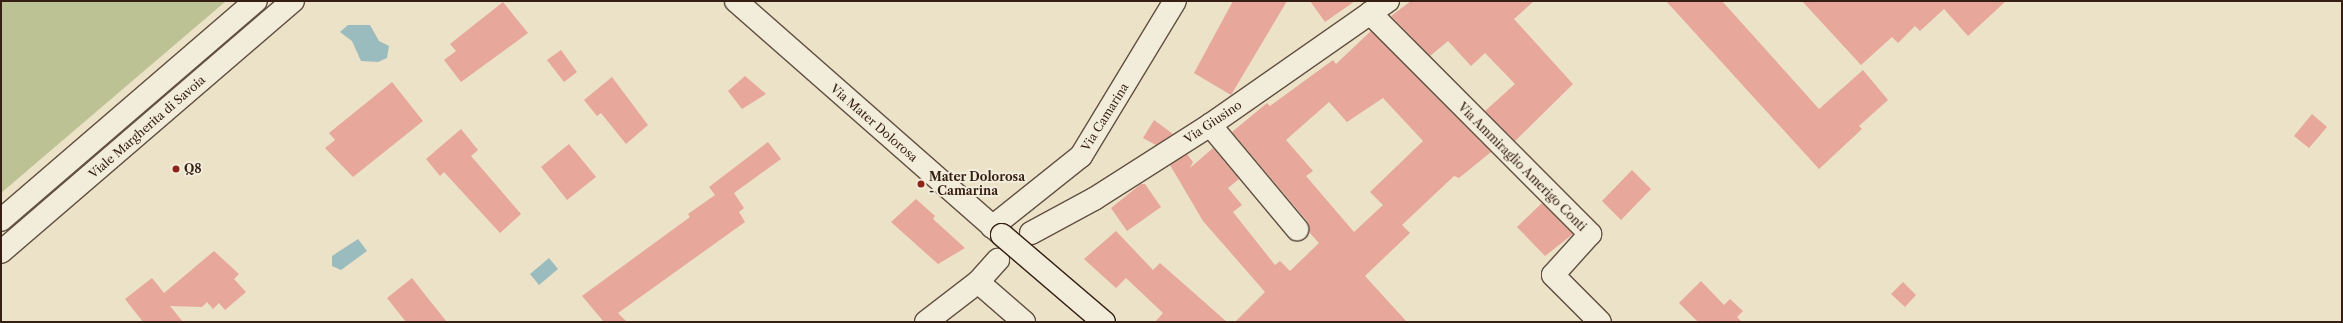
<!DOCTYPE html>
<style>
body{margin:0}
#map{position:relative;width:2343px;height:323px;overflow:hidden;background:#ebe2c8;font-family:"Libre Caslon Text",serif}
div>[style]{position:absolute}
.green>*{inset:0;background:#bcc293}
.water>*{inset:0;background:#9bbcbe}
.building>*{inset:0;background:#e7a79a}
.roads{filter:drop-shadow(1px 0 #625041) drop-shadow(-1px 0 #625041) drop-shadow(0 1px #625041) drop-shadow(0 -1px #625041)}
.street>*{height:22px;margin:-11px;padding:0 11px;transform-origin:11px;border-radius:11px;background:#f2ecdb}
.secondary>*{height:22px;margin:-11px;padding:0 11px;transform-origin:11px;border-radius:11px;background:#f2ecdb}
.bridges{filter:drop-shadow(1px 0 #351f14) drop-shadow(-1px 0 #351f14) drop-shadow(0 1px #351f14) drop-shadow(0 -1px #351f14)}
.secondary-bridge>*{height:22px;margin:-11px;padding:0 11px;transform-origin:11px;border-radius:11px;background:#f2ecdb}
.dots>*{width:11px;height:11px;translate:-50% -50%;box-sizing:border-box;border:2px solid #f2ecdb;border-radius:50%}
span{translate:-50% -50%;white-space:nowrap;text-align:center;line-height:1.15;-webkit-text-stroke:4px #f2ecdb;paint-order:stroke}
.street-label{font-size:12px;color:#351f14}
.poi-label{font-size:12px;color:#351f14;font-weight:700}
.left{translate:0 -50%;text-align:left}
.frame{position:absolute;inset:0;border:2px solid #351f14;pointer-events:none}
</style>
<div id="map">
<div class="green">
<div style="clip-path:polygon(1px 1px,226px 1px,1px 193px)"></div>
</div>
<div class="water">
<div style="clip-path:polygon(348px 25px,370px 25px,379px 41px,389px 46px,387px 58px,378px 62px,361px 61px,352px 41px,340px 32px)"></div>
<div style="clip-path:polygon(358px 239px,367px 251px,341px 270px,332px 266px,332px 256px)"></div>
<div style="clip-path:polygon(549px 258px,558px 269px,539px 285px,530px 274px)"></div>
</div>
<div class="building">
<div style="clip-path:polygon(1233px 1px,1287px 1px,1231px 95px,1194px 73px)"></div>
<div style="clip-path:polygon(1310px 1px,1355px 1px,1325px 22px)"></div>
<div style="clip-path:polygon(1411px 1px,1534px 1px,1514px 19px,1573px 84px,1515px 141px,1485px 111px,1515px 84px,1485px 53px,1471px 66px,1448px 41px,1430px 56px,1391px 16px)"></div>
<div style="clip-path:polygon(1666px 1px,1722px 1px,1819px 109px,1863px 70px,1888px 100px,1859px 126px,1862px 129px,1819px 169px)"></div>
<div style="clip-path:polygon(1802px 1px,2006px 1px,1968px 36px,1944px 9px,1920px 31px,1915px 26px,1898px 43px,1892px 37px,1861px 65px)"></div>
<div style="clip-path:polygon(503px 2px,528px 33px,461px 82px,444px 60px,456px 51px,450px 44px)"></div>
<div style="clip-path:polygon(evenodd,1371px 31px,1491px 152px,1459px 178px,1454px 176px,1402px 225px,1410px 233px,1365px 276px,1407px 322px,1235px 322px,1265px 292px,1203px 221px,1170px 165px,1187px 154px,1193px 162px,1190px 168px,1213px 148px,1239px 179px,1228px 188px,1242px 205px,1233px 212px,1275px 265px,1280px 261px,1290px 271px,1319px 243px,1309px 232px,1307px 221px,1232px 132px,1267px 103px,1270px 106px,1333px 60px,1336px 64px,1371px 31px,1383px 98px,1423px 141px,1370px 192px,1383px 205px,1354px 232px,1306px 176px,1313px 171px,1286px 140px,1329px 102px,1347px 122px,1383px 98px)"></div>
<div style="clip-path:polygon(561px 50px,577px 72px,564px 82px,547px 60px)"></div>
<div style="clip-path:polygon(745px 76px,766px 94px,742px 109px,728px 91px)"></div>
<div style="clip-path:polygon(612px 77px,648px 125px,626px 144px,601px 113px,597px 116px,584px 100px)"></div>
<div style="clip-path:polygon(392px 82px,423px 121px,353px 177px,325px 148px,335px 140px,329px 133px)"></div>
<div style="clip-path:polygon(2312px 114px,2327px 127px,2309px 148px,2294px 136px)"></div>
<div style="clip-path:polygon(1154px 120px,1173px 134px,1156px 145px,1143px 138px)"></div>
<div style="clip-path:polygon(461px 129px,478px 150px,471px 156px,521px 214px,500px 233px,444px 172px,440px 176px,426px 159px)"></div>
<div style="clip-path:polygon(768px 142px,781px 159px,734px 193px,744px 208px,739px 212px,745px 222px,618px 313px,627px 322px,604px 322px,582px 296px,690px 217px,688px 214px,715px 195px,709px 187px)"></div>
<div style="clip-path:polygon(569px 144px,596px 177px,567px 200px,541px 167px)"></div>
<div style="clip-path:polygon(1632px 170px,1651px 189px,1621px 220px,1602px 201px)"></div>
<div style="clip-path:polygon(1141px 184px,1145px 184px,1161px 207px,1127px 231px,1111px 208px)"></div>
<div style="clip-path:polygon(916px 199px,935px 216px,933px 219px,965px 248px,938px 264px,891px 222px)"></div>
<div style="clip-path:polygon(1542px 203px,1573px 234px,1545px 256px,1517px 227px)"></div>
<div style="clip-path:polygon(1116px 231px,1153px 270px,1160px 263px,1227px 322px,1155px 322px,1163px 313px,1126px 278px,1116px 288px,1084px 259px)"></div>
<div style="clip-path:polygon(214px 251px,239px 274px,234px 279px,246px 292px,225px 310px,219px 303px,213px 309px,207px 302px,202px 307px,170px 306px,183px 322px,143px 322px,125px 299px,152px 278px,164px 293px)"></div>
<div style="clip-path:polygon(412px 278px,430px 301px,447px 322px,406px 322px,387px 298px)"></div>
<div style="clip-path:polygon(1701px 281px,1724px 305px,1730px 299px,1743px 311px,1737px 317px,1742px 322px,1698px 322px,1679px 303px)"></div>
<div style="clip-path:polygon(1903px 282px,1916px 295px,1905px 307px,1891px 294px)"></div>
</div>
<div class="roads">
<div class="street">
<div style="left:1370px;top:13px;width:312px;rotate:45.1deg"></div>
<div style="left:1590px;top:234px;width:55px;rotate:132.1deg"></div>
<div style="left:1553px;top:275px;width:66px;rotate:45deg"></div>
<div style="left:1210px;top:125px;width:136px;rotate:50.1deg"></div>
<div style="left:992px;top:227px;width:114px;rotate:-38.6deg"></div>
<div style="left:1081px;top:156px;width:181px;rotate:-58.8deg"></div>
<div style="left:1031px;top:233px;width:72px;rotate:-28.4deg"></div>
<div style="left:1094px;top:199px;width:138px;rotate:-32.5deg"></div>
<div style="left:1210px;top:125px;width:217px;rotate:-34.9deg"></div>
<div style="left:978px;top:282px;width:30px;rotate:-48deg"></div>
<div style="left:926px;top:322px;width:66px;rotate:-37.6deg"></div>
<div style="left:978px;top:282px;width:61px;rotate:41deg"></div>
</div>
<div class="secondary">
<div style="left:736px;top:1px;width:354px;rotate:41.3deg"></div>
<div style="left:1px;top:220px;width:336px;rotate:-40.7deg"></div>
<div style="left:1px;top:252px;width:385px;rotate:-40.7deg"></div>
</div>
</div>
<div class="bridges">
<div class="secondary-bridge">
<div style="left:1002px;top:235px;width:134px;rotate:40.5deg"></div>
</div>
</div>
<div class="dots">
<div style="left:176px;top:169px;background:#8f2418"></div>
<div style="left:921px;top:184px;background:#8f2418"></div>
</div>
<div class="street-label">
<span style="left:1105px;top:117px;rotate:-58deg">Via Camarina</span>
<span style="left:1213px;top:122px;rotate:-34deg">Via Giusino</span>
<span style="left:874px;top:123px;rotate:41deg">Via Mater Dolorosa</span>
<span style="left:147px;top:127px;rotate:-41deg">Viale Margherita di Savoia</span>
<span style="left:1522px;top:167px;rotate:45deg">Via Ammiraglio Amerigo Conti</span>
</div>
<div class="poi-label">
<span class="left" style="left:184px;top:169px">Q8</span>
<span class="left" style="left:929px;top:184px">Mater Dolorosa<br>- Camarina</span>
</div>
<div class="frame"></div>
</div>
